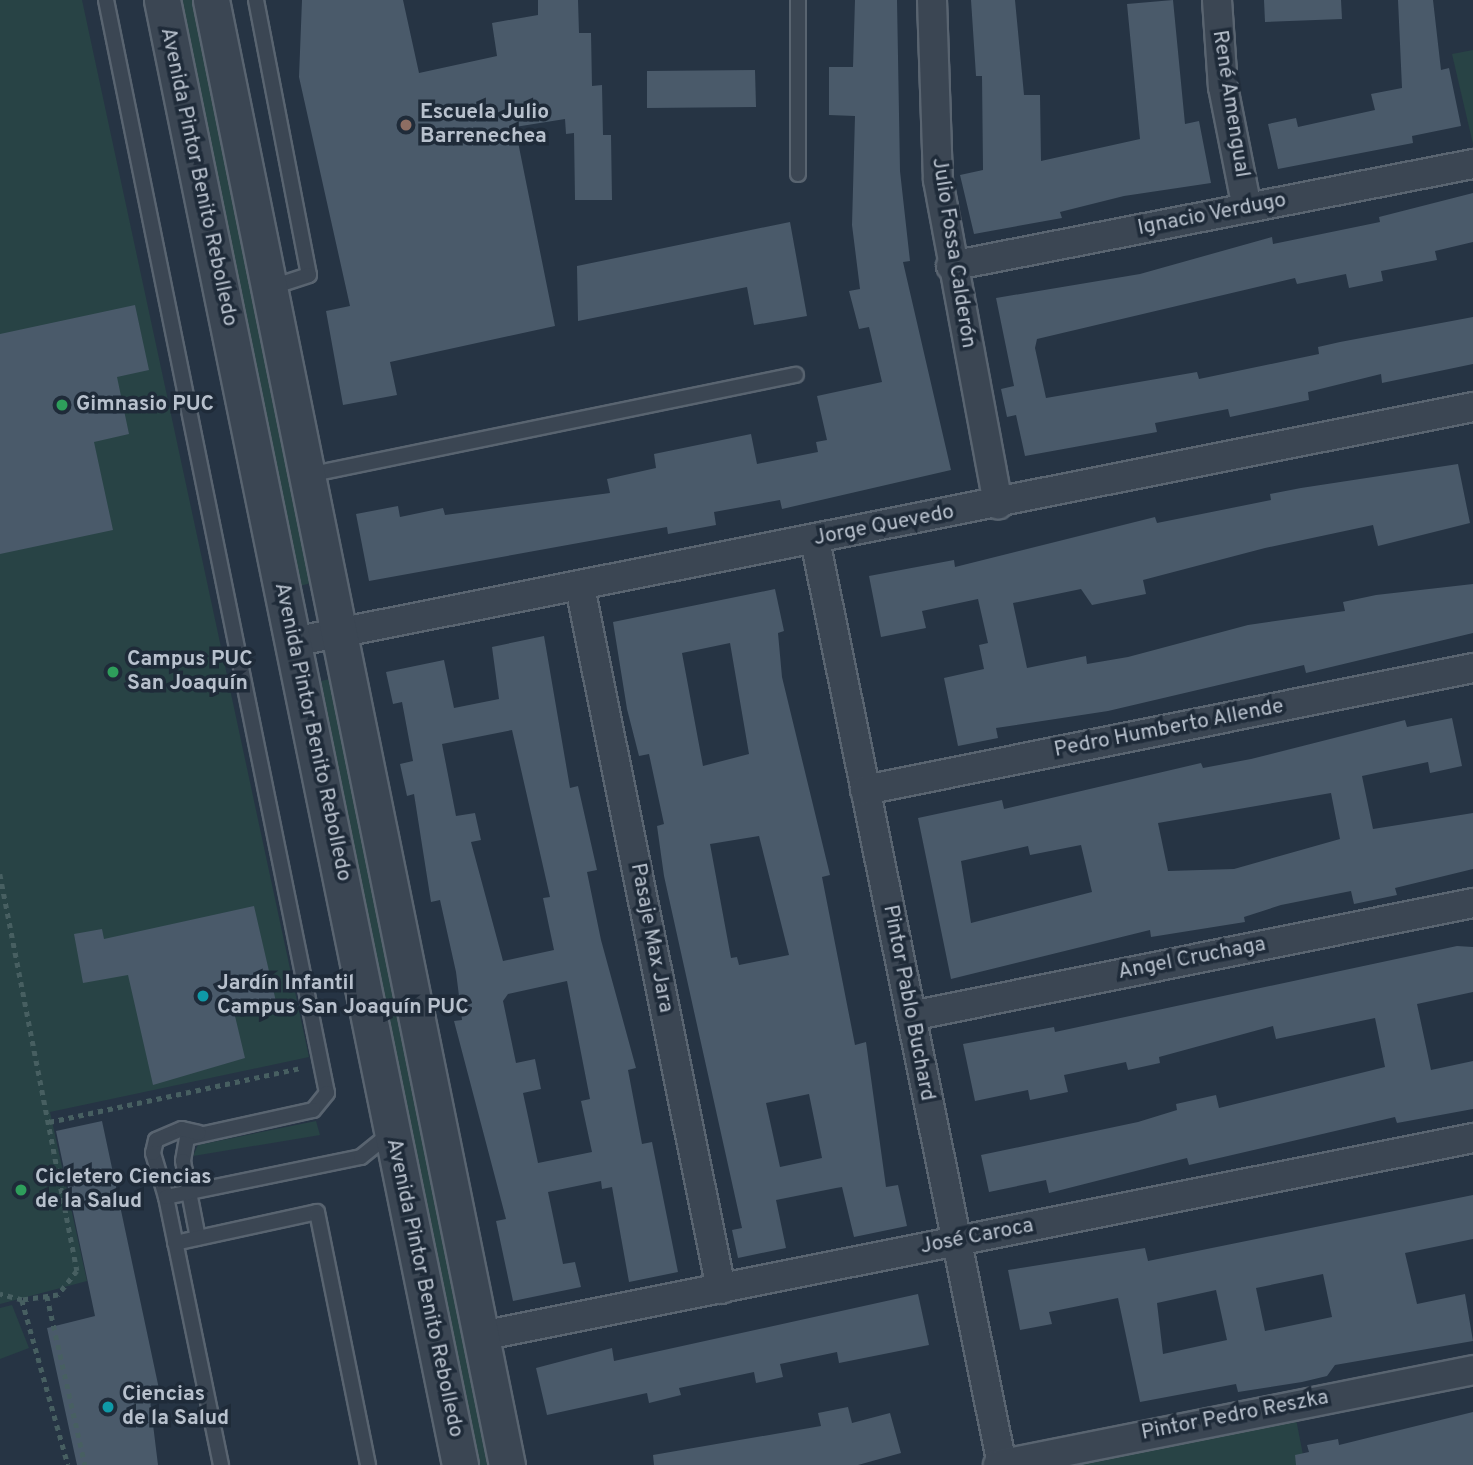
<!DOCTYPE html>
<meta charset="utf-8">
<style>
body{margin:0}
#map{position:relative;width:1473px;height:1465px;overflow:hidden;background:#263444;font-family:Overpass,sans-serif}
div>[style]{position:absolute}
.green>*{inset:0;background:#284345}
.building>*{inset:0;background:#4a5a6a}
.path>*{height:4.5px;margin-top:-2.25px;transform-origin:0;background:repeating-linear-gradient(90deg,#475f61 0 5px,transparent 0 10px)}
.roads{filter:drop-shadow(2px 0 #596470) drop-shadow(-2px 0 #596470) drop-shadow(0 2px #596470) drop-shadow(0 -2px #596470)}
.service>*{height:14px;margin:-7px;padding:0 7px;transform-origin:7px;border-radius:7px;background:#3b4653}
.minor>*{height:28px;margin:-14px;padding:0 14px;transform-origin:14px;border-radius:14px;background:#3b4653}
.tertiary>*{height:35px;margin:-17.5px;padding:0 17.5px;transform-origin:17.5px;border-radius:17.5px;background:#3b4653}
.dots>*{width:19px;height:19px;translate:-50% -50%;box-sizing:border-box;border:4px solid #1f2b39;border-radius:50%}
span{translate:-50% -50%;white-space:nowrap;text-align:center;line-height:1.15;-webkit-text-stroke:7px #1f2b39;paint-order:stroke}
.street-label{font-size:21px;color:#b8c1cd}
.poi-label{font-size:21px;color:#b8c1cd;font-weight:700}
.left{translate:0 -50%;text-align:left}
</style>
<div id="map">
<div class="green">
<div style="clip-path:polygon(0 0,82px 0,309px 1057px,50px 1112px,87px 1281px,0 1304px)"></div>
<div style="clip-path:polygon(176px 0,199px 0,316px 582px,295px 587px)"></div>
<div style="clip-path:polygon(1473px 50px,1473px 144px,1452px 54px)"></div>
<div style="clip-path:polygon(334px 678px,493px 1465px,479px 1465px,321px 681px)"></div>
<div style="clip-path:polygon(316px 1121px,320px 1135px,193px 1156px,198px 1145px)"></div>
<div style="clip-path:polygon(12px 1305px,29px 1348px,0 1359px,0 1308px)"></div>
<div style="clip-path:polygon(1296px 1419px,1305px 1465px,1067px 1465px)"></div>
</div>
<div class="building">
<div style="clip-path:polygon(302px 0,403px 0,419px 73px,497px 56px,492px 23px,538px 15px,538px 0,578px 0,579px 33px,591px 33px,592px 86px,602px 85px,603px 135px,611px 135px,612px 200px,575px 200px,574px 133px,566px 134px,565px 119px,515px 127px,555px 326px,390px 362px,397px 395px,343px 405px,326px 311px,350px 306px,299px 77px)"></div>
<div style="clip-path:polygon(855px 0,897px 0,900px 171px,910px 261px,903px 262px,951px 470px,782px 509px,780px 500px,714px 512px,716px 525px,668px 534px,667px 527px,369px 581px,356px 514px,398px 506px,400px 517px,443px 508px,445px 515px,610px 493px,607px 479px,656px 468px,654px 454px,751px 434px,757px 464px,818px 452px,816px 442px,827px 440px,817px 396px,882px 382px,869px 327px,859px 329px,849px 291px,860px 289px,852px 225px,855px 116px,829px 115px,829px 67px,853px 67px)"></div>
<div style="clip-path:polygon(971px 0,1015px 0,1024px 95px,1040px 95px,1041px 161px,1140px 139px,1127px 4px,1173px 0,1185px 124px,1199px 121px,1211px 183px,1124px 196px,1060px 212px,1062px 218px,974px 234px,960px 175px,983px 170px,982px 76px,976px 76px)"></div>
<div style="clip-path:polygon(1264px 0,1341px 0,1342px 19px,1265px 22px)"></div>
<div style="clip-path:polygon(1398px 0,1433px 0,1441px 70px,1449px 68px,1461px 126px,1412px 136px,1413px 143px,1278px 169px,1268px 124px,1296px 118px,1298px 127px,1375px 110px,1371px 94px,1402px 88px)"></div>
<div style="clip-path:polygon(755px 70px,756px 107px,647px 108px,647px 71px)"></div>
<div style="clip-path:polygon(1473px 193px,1473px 242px,1435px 251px,1437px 260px,1381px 271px,1383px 281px,1349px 288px,1346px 274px,1297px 284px,1295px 278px,1037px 339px,1035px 348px,1046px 398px,1197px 372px,1199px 379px,1319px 354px,1318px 347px,1340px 342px,1473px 317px,1473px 364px,1382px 383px,1381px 374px,1308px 392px,1309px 400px,1230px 417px,1228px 409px,1155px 423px,1157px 432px,1025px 456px,1016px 415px,1007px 417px,1001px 389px,1014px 386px,996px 298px,1140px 274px,1272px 237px,1273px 244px,1380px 222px,1379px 217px)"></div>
<div style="clip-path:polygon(790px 222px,807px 316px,754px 325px,747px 287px,578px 321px,577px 266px)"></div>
<div style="clip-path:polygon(135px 305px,149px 370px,117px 377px,129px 434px,94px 442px,113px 530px,0 554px,0 334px)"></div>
<div style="clip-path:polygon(1458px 464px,1470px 523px,1378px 546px,1373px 525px,1265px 548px,1143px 580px,1146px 594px,1092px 605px,1081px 589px,1013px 603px,1027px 668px,1086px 656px,1087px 664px,1128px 657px,1248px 625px,1345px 611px,1343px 602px,1376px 595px,1473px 584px,1473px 633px,1306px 673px,1304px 665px,1108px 711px,996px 728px,998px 738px,958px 746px,944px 678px,984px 669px,979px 645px,988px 643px,978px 599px,922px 611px,926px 628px,881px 637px,869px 576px,954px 560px,955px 567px,1155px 517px,1157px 523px,1271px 500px,1270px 494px,1301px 488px)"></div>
<div style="clip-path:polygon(evenodd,775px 589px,784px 631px,778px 633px,782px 677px,830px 875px,822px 877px,855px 1045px,866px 1042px,886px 1187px,898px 1185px,907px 1226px,854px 1237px,842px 1187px,836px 1188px,776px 1200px,786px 1248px,738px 1258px,732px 1230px,742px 1228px,664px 876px,657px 826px,664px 824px,649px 754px,639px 756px,627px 709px,613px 622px,775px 589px,730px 643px,749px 754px,703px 766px,682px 653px,730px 643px,775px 589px,759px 836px,789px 955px,739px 965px,737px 957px,731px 958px,710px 844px,759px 836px,775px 589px,809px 1094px,822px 1158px,780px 1167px,766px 1103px,809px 1094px)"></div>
<div style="clip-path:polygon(evenodd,544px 636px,570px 788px,578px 786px,597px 870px,587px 872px,601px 940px,636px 1068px,628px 1070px,642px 1144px,652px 1142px,678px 1272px,629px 1282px,612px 1187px,602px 1189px,601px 1181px,548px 1192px,563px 1264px,575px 1262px,581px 1287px,513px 1301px,496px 1221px,506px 1219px,454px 1021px,462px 1020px,456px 972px,440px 900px,431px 902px,414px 794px,407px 796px,400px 764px,413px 761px,402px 702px,393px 704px,386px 672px,444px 660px,454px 708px,499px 699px,492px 647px,544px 636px,512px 730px,550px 897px,543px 898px,554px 950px,503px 961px,471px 842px,481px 840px,475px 813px,456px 816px,442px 744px,512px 730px,544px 636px,567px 981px,590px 1099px,581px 1101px,592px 1152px,538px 1163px,523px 1093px,541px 1089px,535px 1059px,516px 1063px,503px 1001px,508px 994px,567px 981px)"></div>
<div style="clip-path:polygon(evenodd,1452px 718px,1462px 766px,1430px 773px,1428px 762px,1362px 776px,1373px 829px,1473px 813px,1473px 869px,1395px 888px,1397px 895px,1354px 904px,1351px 891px,1281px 905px,1244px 917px,1245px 922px,1151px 937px,1150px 930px,951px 979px,918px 818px,1002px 800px,1004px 809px,1201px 763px,1203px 768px,1251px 759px,1405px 720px,1407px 727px,1452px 718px,1331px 793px,1340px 839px,1234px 869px,1168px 871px,1158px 823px,1331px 793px,1452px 718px,1081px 845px,1092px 892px,971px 923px,961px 861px,1028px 846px,1030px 855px,1081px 845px)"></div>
<div style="clip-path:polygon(254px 906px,277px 1006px,235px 1016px,245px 1058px,153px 1085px,128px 975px,83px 983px,74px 934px,102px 929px,104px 939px)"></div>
<div style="clip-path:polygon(1457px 946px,1473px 947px,1473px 992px,1417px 1004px,1431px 1070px,1473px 1061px,1473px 1109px,1397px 1123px,1395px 1117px,1189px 1165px,1187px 1158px,1049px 1193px,1046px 1180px,989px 1192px,981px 1155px,1138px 1122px,1177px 1110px,1176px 1104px,1216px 1095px,1219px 1108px,1385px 1067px,1375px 1018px,1276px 1039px,1273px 1026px,1159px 1057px,1160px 1063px,1128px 1070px,1126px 1062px,1064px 1075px,1068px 1092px,1030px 1100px,1028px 1090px,975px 1101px,963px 1044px,1054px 1027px,1055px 1032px)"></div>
<div style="clip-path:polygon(102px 1121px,159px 1389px,149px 1392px,158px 1465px,77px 1465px,47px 1328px,95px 1316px,56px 1131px)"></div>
<div style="clip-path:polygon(evenodd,1473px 1195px,1473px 1239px,1405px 1253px,1417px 1304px,1465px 1294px,1473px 1341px,1335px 1365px,1327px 1376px,1302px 1382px,1238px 1392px,1236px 1384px,1140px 1402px,1118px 1298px,1049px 1312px,1052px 1324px,1020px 1330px,1008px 1270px,1145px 1248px,1148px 1261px,1473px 1195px,1323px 1274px,1332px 1317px,1265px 1331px,1256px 1288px,1323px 1274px,1473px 1195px,1216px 1290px,1227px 1340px,1163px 1354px,1157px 1303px,1216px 1290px)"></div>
<div style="clip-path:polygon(918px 1294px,929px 1345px,839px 1363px,837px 1352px,780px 1364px,783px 1377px,756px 1383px,754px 1372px,679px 1388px,681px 1395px,649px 1403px,647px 1393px,547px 1415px,536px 1368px,612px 1348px,614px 1361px)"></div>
<div style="clip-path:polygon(848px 1407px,852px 1423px,890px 1413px,901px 1453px,858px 1465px,654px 1465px,653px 1455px,821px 1426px,818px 1413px)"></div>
<div style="clip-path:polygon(1473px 1412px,1473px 1465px,1296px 1465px,1295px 1455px,1309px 1452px,1307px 1445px,1338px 1439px,1339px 1445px)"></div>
</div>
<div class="path">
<div style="left:0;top:874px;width:404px;rotate:79deg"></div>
<div style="left:77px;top:1271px;width:31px;rotate:128deg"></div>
<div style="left:58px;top:1295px;width:36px;rotate:172deg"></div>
<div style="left:22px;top:1300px;width:23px;rotate:-165deg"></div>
<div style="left:49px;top:1122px;width:258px;rotate:-12.1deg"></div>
<div style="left:47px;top:1296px;width:173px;rotate:77.3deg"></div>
<div style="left:22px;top:1300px;width:171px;rotate:74.4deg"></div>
</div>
<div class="roads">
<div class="service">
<div style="left:106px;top:0;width:1115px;rotate:78.57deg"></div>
<div style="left:327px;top:1093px;width:22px;rotate:129deg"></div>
<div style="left:313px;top:1110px;width:129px;rotate:167.5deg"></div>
<div style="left:187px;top:1138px;width:23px;rotate:100deg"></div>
<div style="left:183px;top:1161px;width:78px;rotate:79deg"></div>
<div style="left:256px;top:0;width:280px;rotate:79.1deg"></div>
<div style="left:309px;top:275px;width:42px;rotate:162deg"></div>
<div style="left:798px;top:0;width:174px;rotate:90deg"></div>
<div style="left:308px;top:475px;width:498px;rotate:-11.6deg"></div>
<div style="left:166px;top:1197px;width:46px;rotate:-106.5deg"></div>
<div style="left:153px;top:1153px;width:13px;rotate:-77deg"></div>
<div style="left:156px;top:1140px;width:28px;rotate:-23deg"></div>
<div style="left:182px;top:1129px;width:17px;rotate:13deg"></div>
<div style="left:175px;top:1243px;width:145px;rotate:-12.3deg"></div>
<div style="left:317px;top:1212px;width:258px;rotate:78.6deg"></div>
<div style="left:221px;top:1465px;width:274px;rotate:-101.6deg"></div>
<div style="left:166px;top:1197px;width:199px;rotate:-11.6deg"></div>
<div style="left:361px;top:1157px;width:35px;rotate:-39deg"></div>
</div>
<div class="minor">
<div style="left:932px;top:0;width:180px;rotate:88.1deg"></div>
<div style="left:938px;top:180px;width:330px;rotate:79.5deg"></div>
<div style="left:1217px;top:0;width:87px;rotate:86.1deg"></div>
<div style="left:1223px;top:87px;width:123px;rotate:78.8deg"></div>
<div style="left:951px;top:266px;width:532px;rotate:-11.06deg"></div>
<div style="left:815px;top:540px;width:944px;rotate:78.57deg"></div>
<div style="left:580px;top:587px;width:716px;rotate:78.64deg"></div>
<div style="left:293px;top:642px;width:1203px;rotate:-11.26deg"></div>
<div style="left:865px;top:790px;width:620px;rotate:-11.35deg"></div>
<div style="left:911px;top:1016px;width:573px;rotate:-11.37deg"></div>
<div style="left:481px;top:1336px;width:1012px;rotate:-11.29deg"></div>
<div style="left:998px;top:1465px;width:484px;rotate:-11.3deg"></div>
</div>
<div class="tertiary">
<div style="left:162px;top:0;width:1495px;rotate:78.5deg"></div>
<div style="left:211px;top:0;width:1495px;rotate:78.58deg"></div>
</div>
</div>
<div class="dots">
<div style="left:406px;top:125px;background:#8d6e63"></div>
<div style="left:62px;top:405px;background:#2e9e5b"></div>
<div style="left:113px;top:672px;background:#2e9e5b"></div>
<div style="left:203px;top:996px;background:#0f9aa8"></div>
<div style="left:21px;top:1190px;background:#2e9e5b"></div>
<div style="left:108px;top:1407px;background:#0f9aa8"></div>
</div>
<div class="street-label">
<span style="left:1230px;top:104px;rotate:81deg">René Amengual</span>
<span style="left:198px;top:177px;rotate:78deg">Avenida Pintor Benito Rebolledo</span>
<span style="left:1212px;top:215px;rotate:-11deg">Ignacio Verdugo</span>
<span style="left:953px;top:253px;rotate:81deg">Julio Fossa Calderón</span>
<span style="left:884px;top:526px;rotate:-11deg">Jorge Quevedo</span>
<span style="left:1169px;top:729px;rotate:-11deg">Pedro Humberto Allende</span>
<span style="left:312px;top:732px;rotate:78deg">Avenida Pintor Benito Rebolledo</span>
<span style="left:651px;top:938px;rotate:79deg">Pasaje Max Jara</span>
<span style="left:1192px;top:959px;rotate:-11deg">Angel Cruchaga</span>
<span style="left:908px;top:1003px;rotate:79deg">Pintor Pablo Buchard</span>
<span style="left:977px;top:1237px;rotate:-11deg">José Caroca</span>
<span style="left:424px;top:1288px;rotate:78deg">Avenida Pintor Benito Rebolledo</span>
<span style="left:1235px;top:1416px;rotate:-11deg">Pintor Pedro Reszka</span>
</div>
<div class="poi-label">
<span class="left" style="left:420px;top:125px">Escuela Julio<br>Barrenechea</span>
<span class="left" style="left:76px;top:405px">Gimnasio PUC</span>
<span class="left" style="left:127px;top:672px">Campus PUC<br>San Joaquín</span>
<span class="left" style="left:217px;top:996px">Jardín Infantil<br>Campus San Joaquín PUC</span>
<span class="left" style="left:35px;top:1190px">Cicletero Ciencias<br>de la Salud</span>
<span class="left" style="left:122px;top:1407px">Ciencias<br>de la Salud</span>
</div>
</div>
